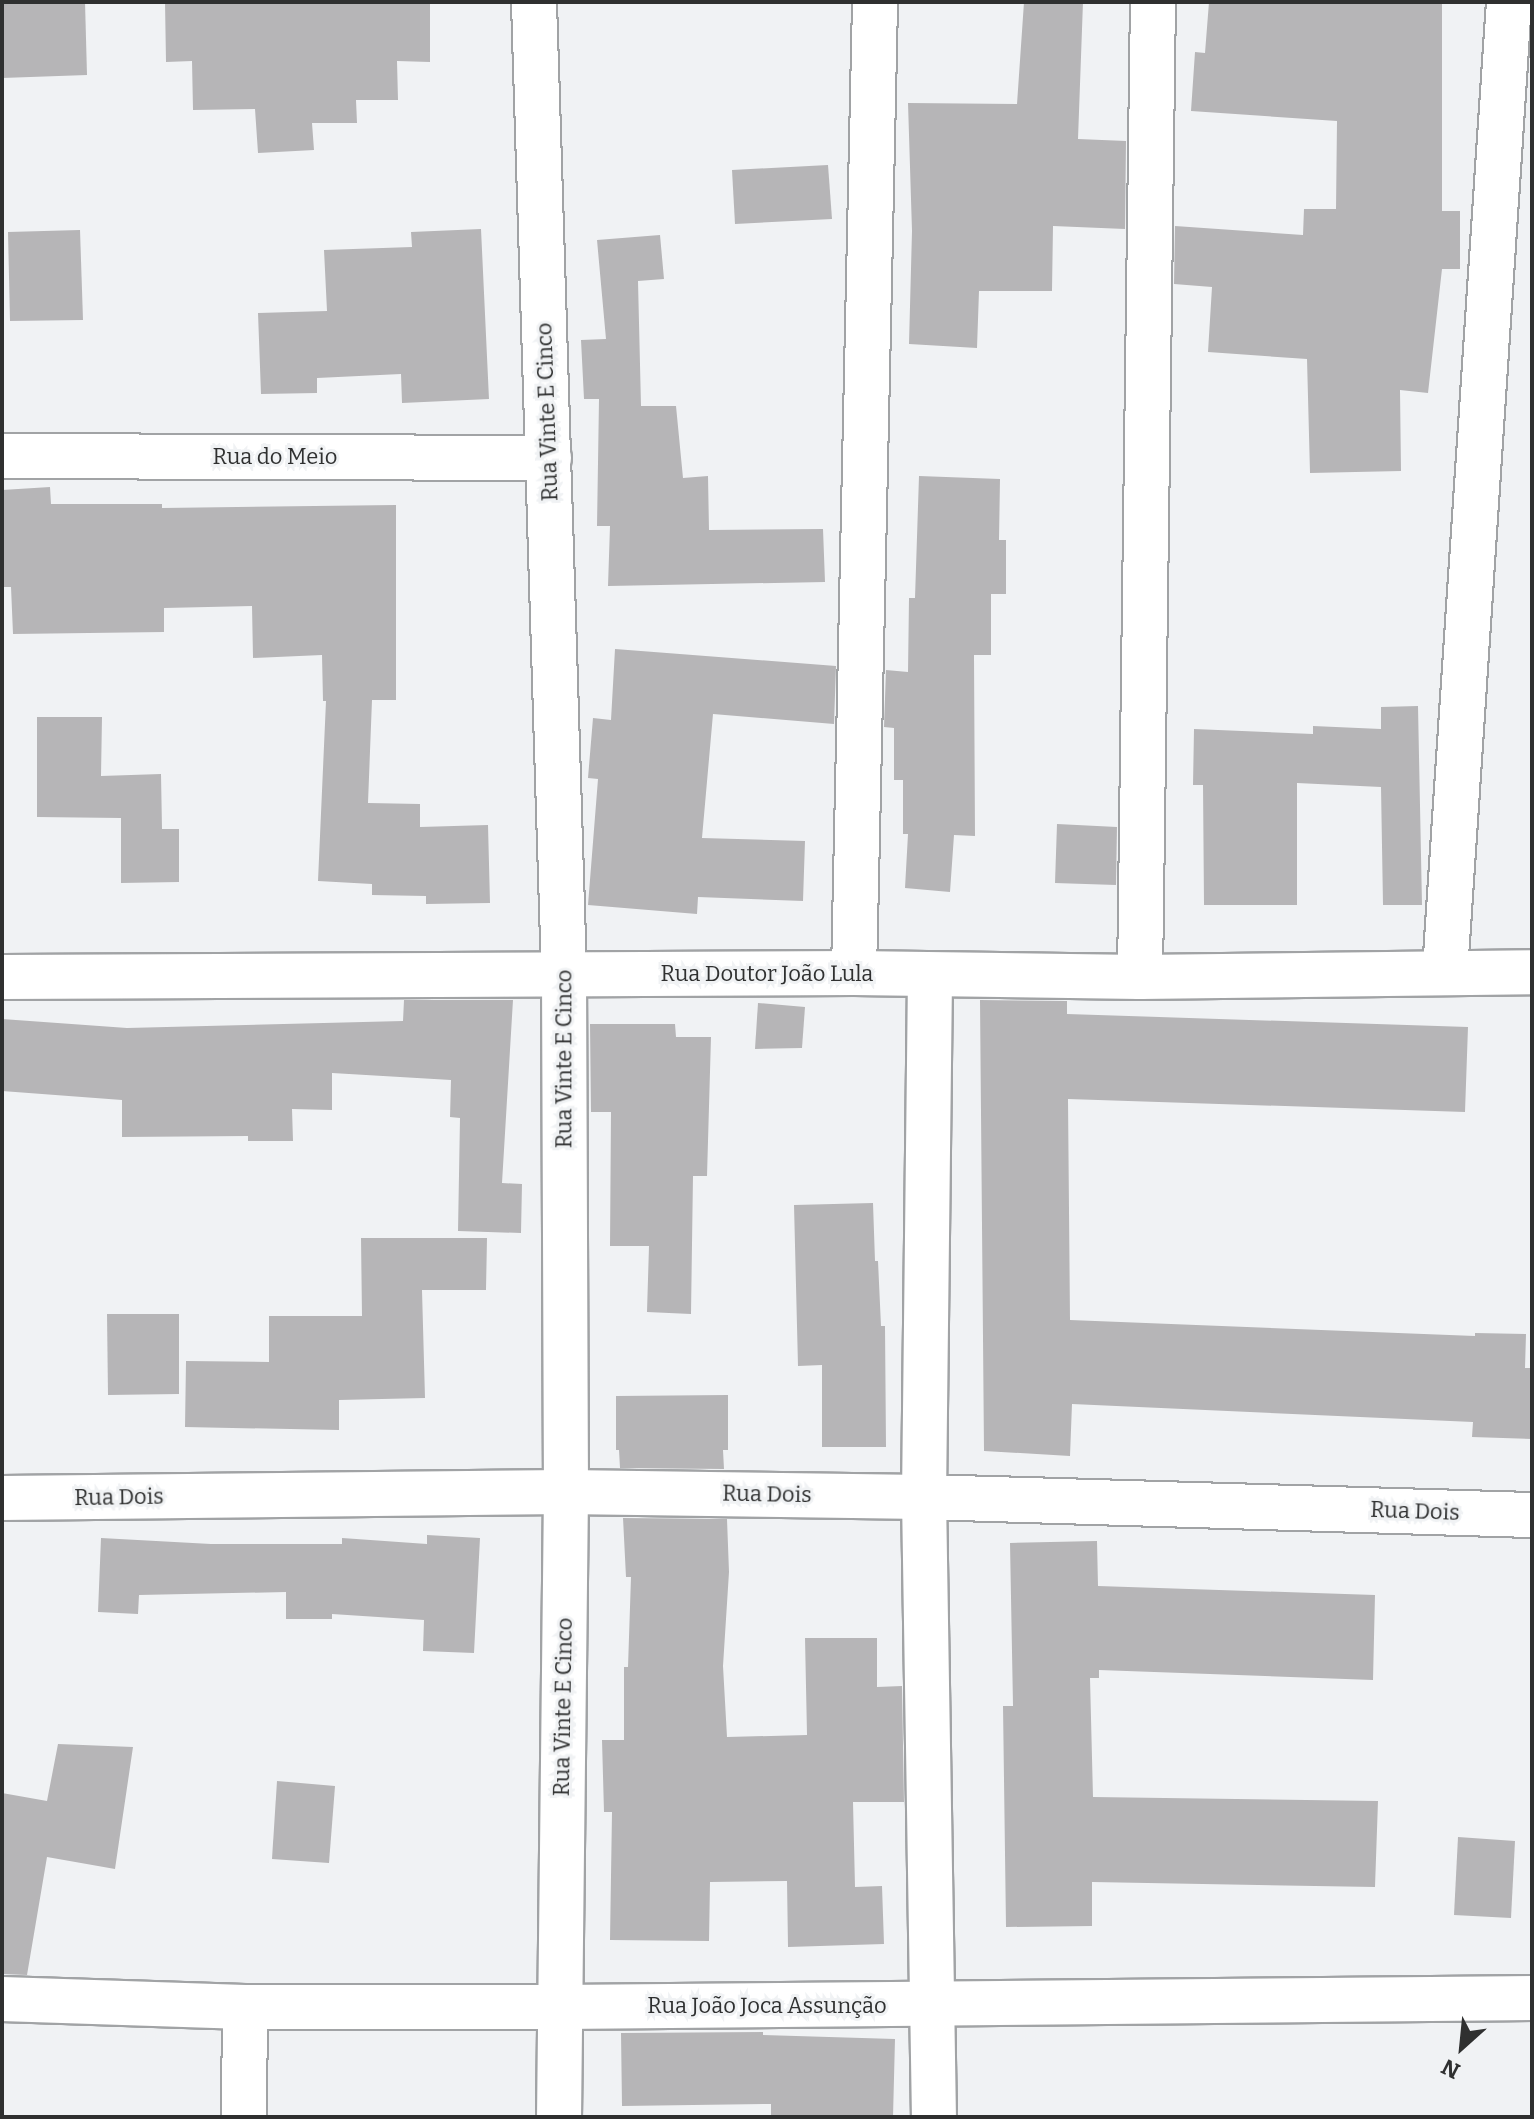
<!DOCTYPE html>
<meta charset="utf-8">
<style>
body{margin:0}
#map{position:relative;width:1534px;height:2119px;overflow:hidden;background:#f0f2f4;font-family:Bitter,serif}
div>[style]{position:absolute}
.building>*{inset:0;background:#b6b5b7}
.roads{filter:drop-shadow(2px 0 #a1a3a5) drop-shadow(-2px 0 #a1a3a5) drop-shadow(0 2px #a1a3a5) drop-shadow(0 -2px #a1a3a5)}
.street>*{height:44px;margin:-22px;padding:0 22px;transform-origin:22px;border-radius:22px;background:#fff}
span{translate:-50% -50%;white-space:nowrap;text-align:center;line-height:1.15;-webkit-text-stroke:6px #f0f2f4;paint-order:stroke}
.street-label{font-size:22px;color:#2f3030}
.frame{position:absolute;inset:0;border:4px solid #2f3030;pointer-events:none}
.north{position:absolute;left:1422px;top:2007px;width:80px;height:80px;-webkit-text-stroke:6px #f0f2f4;paint-order:stroke;rotate:207deg;font-size:22px;font-weight:700;line-height:32px;text-align:center;color:#2f3030}
.north::after{content:'';display:block;margin:auto;width:28px;height:36px;background:#2f3030;clip-path:polygon(50% 0,100% 100%,50% 72%,0 100%)}
</style>
<div id="map">
<div class="building">
<div style="clip-path:polygon(2px 2px,85px 2px,87px 75px,2px 78px)"></div>
<div style="clip-path:polygon(165px 2px,430px 2px,430px 62px,397px 61px,398px 100px,356px 100px,357px 123px,312px 123px,314px 150px,258px 153px,255px 109px,193px 110px,192px 61px,166px 62px)"></div>
<div style="clip-path:polygon(1024px 2px,1083px 2px,1078px 139px,1126px 141px,1125px 229px,1053px 226px,1052px 291px,979px 291px,977px 348px,909px 344px,912px 231px,908px 103px,1017px 104px)"></div>
<div style="clip-path:polygon(1209px 2px,1442px 2px,1442px 211px,1460px 211px,1460px 269px,1442px 269px,1428px 393px,1400px 390px,1401px 471px,1310px 473px,1307px 359px,1208px 352px,1212px 287px,1174px 284px,1175px 226px,1303px 235px,1304px 209px,1336px 209px,1337px 121px,1191px 111px,1195px 52px,1205px 53px)"></div>
<div style="clip-path:polygon(828px 165px,832px 219px,735px 224px,732px 170px)"></div>
<div style="clip-path:polygon(481px 229px,489px 399px,402px 403px,401px 374px,317px 378px,317px 393px,261px 394px,258px 313px,327px 311px,324px 250px,412px 247px,411px 232px)"></div>
<div style="clip-path:polygon(80px 230px,83px 320px,10px 321px,8px 232px)"></div>
<div style="clip-path:polygon(660px 235px,664px 279px,638px 281px,641px 406px,676px 406px,683px 478px,708px 476px,709px 530px,823px 529px,825px 582px,608px 586px,610px 526px,597px 526px,599px 399px,584px 399px,581px 340px,606px 339px,597px 240px)"></div>
<div style="clip-path:polygon(919px 476px,1000px 479px,999px 540px,1006px 540px,1006px 594px,991px 594px,991px 655px,974px 655px,975px 836px,954px 835px,950px 892px,905px 888px,908px 834px,903px 834px,903px 780px,894px 780px,894px 728px,884px 727px,886px 670px,908px 672px,909px 598px,915px 598px)"></div>
<div style="clip-path:polygon(50px 487px,51px 504px,162px 504px,162px 508px,396px 505px,396px 700px,372px 700px,368px 803px,420px 804px,420px 827px,488px 825px,490px 903px,426px 904px,426px 896px,372px 895px,372px 884px,318px 881px,326px 701px,323px 701px,322px 655px,253px 658px,252px 606px,164px 608px,164px 632px,13px 634px,11px 587px,2px 587px,2px 490px)"></div>
<div style="clip-path:polygon(615px 649px,836px 666px,834px 724px,713px 714px,702px 838px,805px 841px,803px 901px,698px 897px,697px 914px,588px 905px,598px 779px,588px 778px,593px 718px,611px 720px)"></div>
<div style="clip-path:polygon(1418px 706px,1422px 905px,1383px 905px,1381px 787px,1297px 783px,1297px 905px,1204px 905px,1203px 785px,1193px 785px,1194px 729px,1313px 734px,1313px 726px,1381px 729px,1381px 707px)"></div>
<div style="clip-path:polygon(37px 717px,102px 717px,101px 776px,161px 774px,162px 829px,179px 829px,179px 882px,121px 883px,121px 818px,37px 817px)"></div>
<div style="clip-path:polygon(1057px 824px,1117px 827px,1116px 885px,1055px 883px)"></div>
<div style="clip-path:polygon(404px 1000px,513px 1000px,502px 1183px,522px 1184px,521px 1233px,458px 1231px,460px 1118px,450px 1117px,451px 1080px,332px 1073px,332px 1110px,292px 1109px,293px 1141px,248px 1141px,248px 1136px,122px 1137px,122px 1100px,2px 1091px,2px 1019px,127px 1028px,403px 1021px)"></div>
<div style="clip-path:polygon(980px 1000px,1067px 1001px,1067px 1014px,1468px 1027px,1465px 1112px,1068px 1099px,1070px 1320px,1475px 1336px,1475px 1333px,1526px 1334px,1525px 1368px,1532px 1368px,1532px 1439px,1472px 1437px,1473px 1422px,1072px 1404px,1070px 1456px,984px 1451px)"></div>
<div style="clip-path:polygon(758px 1003px,805px 1007px,802px 1048px,755px 1049px)"></div>
<div style="clip-path:polygon(590px 1024px,675px 1024px,676px 1037px,711px 1037px,707px 1176px,693px 1176px,691px 1314px,647px 1312px,649px 1246px,610px 1246px,611px 1112px,591px 1112px)"></div>
<div style="clip-path:polygon(873px 1203px,875px 1261px,878px 1261px,881px 1326px,885px 1326px,886px 1447px,822px 1447px,822px 1365px,798px 1366px,794px 1205px)"></div>
<div style="clip-path:polygon(361px 1238px,487px 1238px,486px 1290px,422px 1290px,425px 1398px,339px 1400px,339px 1430px,185px 1427px,186px 1361px,269px 1362px,269px 1316px,362px 1316px)"></div>
<div style="clip-path:polygon(107px 1314px,179px 1314px,179px 1394px,108px 1395px)"></div>
<div style="clip-path:polygon(728px 1395px,728px 1450px,723px 1450px,724px 1469px,620px 1468px,619px 1450px,616px 1450px,616px 1396px)"></div>
<div style="clip-path:polygon(623px 1518px,727px 1519px,729px 1572px,723px 1666px,727px 1737px,807px 1735px,805px 1638px,877px 1638px,877px 1687px,902px 1686px,904px 1802px,853px 1802px,855px 1887px,882px 1886px,884px 1944px,788px 1947px,787px 1881px,710px 1882px,709px 1941px,610px 1940px,612px 1812px,604px 1812px,602px 1740px,624px 1740px,624px 1667px,628px 1667px,631px 1577px,626px 1577px)"></div>
<div style="clip-path:polygon(427px 1535px,480px 1538px,474px 1653px,423px 1651px,424px 1620px,332px 1614px,332px 1619px,286px 1619px,286px 1592px,139px 1595px,138px 1614px,98px 1612px,101px 1538px,211px 1544px,342px 1544px,342px 1538px,427px 1544px)"></div>
<div style="clip-path:polygon(1097px 1541px,1098px 1586px,1375px 1595px,1373px 1680px,1099px 1670px,1099px 1678px,1090px 1678px,1093px 1797px,1378px 1801px,1375px 1887px,1092px 1882px,1092px 1926px,1006px 1927px,1003px 1706px,1013px 1706px,1010px 1543px)"></div>
<div style="clip-path:polygon(58px 1744px,133px 1747px,115px 1869px,47px 1857px,27px 1975px,2px 1974px,2px 1793px,47px 1801px)"></div>
<div style="clip-path:polygon(277px 1781px,335px 1786px,329px 1863px,272px 1859px)"></div>
<div style="clip-path:polygon(1458px 1837px,1515px 1841px,1511px 1918px,1454px 1915px)"></div>
<div style="clip-path:polygon(763px 2032px,763px 2035px,895px 2039px,893px 2117px,771px 2117px,771px 2104px,622px 2106px,621px 2033px)"></div>
</div>
<div class="roads">
<div class="street">
<div style="left:534px;top:2px;width:972px;rotate:88.23deg"></div>
<div style="left:564px;top:974px;width:518px;rotate:89.78deg"></div>
<div style="left:566px;top:1492px;width:625px;rotate:90.64deg"></div>
<div style="left:2px;top:456px;width:547px;rotate:0.21deg"></div>
<div style="left:1445px;top:971px;width:971px;rotate:-86.22deg"></div>
<div style="left:854px;top:973px;width:971px;rotate:-88.76deg"></div>
<div style="left:2px;top:977px;width:852px;rotate:-0.27deg"></div>
<div style="left:854px;top:973px;width:286px;rotate:0.8deg"></div>
<div style="left:1140px;top:977px;width:392px;rotate:-0.7deg"></div>
<div style="left:930px;top:977px;width:520px;rotate:90.66deg"></div>
<div style="left:924px;top:1497px;width:620px;rotate:89.08deg"></div>
<div style="left:1140px;top:977px;width:975px;rotate:-89.24deg"></div>
<div style="left:2px;top:1498px;width:564px;rotate:-0.61deg"></div>
<div style="left:566px;top:1492px;width:358px;rotate:0.8deg"></div>
<div style="left:924px;top:1497px;width:608px;rotate:1.7deg"></div>
<div style="left:2px;top:1999px;width:243px;rotate:1.9deg"></div>
<div style="left:245px;top:2007px;width:315px"></div>
<div style="left:560px;top:2007px;width:972px;rotate:-0.53deg"></div>
<div style="left:244px;top:2117px;width:110px;rotate:-89.5deg"></div>
</div>
</div>
<div class="street-label">
<span style="left:547px;top:412px;rotate:-92deg">Rua Vinte E Cinco</span>
<span style="left:275px;top:457px">Rua do Meio</span>
<span style="left:767px;top:974px">Rua Doutor João Lula</span>
<span style="left:564px;top:1059px;rotate:-90deg">Rua Vinte E Cinco</span>
<span style="left:767px;top:1494px;rotate:1deg">Rua Dois</span>
<span style="left:119px;top:1497px;rotate:-1deg">Rua Dois</span>
<span style="left:1415px;top:1511px;rotate:2deg">Rua Dois</span>
<span style="left:563px;top:1707px;rotate:-89deg">Rua Vinte E Cinco</span>
<span style="left:767px;top:2006px">Rua João Joca Assunção</span>
</div>
<div class="frame"></div>
<div class="north">N</div>
</div>
